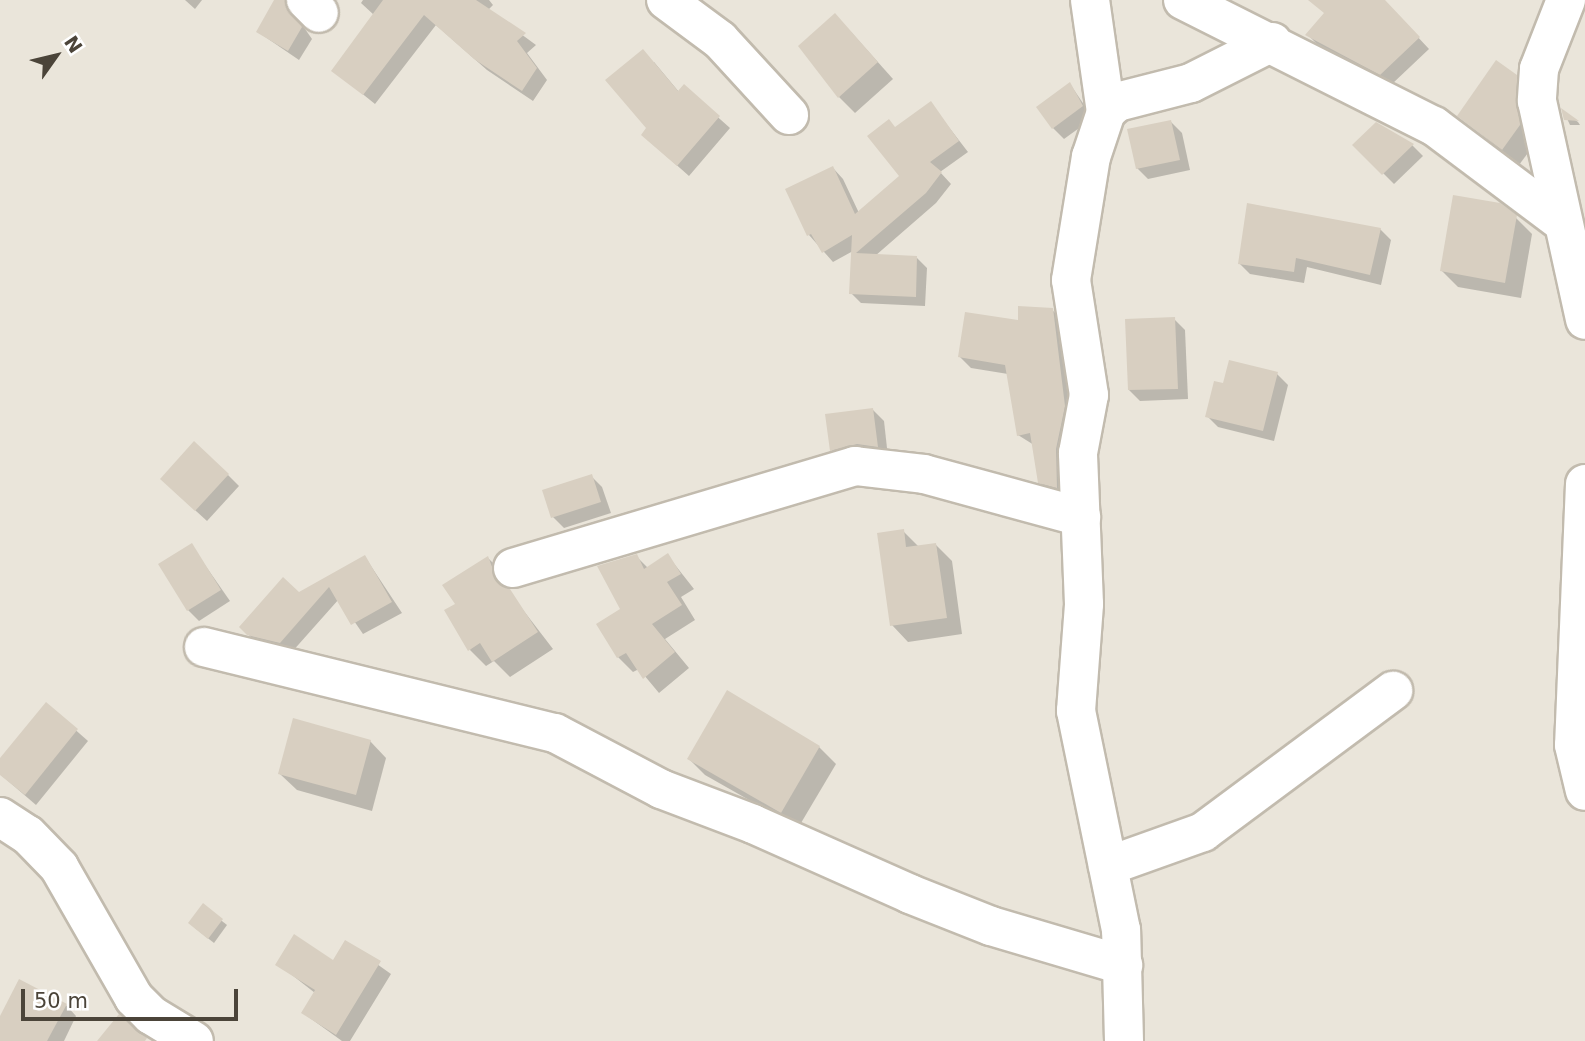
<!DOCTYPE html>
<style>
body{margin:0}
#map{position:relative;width:1585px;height:1041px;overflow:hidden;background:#f6f3ec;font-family:"DejaVu Sans",sans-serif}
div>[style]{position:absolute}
.residential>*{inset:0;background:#eae5da}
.shadow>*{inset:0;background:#0003}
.building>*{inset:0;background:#d8cfc1}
.roads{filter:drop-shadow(2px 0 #c2bbae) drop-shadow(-2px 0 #c2bbae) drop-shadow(0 2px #c2bbae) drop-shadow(0 -2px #c2bbae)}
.minor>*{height:38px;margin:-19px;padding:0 19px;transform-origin:19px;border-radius:19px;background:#fff}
span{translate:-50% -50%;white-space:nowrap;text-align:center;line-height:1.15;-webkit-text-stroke:7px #fff;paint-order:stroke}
.north{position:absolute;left:21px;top:21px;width:70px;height:70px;-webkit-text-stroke:5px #fff;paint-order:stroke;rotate:56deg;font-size:19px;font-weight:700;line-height:28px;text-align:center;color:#4b4439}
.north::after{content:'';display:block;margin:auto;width:24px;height:32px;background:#4b4439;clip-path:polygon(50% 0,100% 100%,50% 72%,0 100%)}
.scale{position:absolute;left:21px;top:989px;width:217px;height:32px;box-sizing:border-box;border:4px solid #4b4439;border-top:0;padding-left:9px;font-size:21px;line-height:24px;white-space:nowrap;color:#4b4439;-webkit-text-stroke:5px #fff;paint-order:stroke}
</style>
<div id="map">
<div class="residential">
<div style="clip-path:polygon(0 0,1585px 0,1585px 1041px,0 1041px)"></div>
</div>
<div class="shadow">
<div style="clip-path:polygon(185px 0,202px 0,195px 9px)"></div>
<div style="clip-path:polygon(276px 0,289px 6px,312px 39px,299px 60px,258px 32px)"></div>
<div style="clip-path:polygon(363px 0,489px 0,493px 5px,488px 10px,536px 45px,527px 53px,547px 80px,533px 101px,487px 70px,436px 25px,375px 104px,334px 71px,374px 15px,361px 3px)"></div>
<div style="clip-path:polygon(1328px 0,1363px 0,1401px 19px,1429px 49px,1392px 84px,1318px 45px,1307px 34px,1326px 13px)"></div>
<div style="clip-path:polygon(851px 32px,893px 79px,855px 113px,839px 97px)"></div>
<div style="clip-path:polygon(654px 62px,679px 92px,684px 87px,730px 128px,689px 176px,654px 145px,648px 128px)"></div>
<div style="clip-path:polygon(1516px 76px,1533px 93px,1536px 142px,1519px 165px,1459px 115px)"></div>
<div style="clip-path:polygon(1070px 84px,1093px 118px,1064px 139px,1053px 128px)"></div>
<div style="clip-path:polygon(931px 104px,968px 152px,940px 172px,951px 184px,936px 203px,875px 256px,917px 258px,927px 268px,925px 306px,861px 303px,851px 293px,853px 251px,833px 262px,809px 235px,787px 190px,833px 168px,843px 179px,859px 213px,902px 176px,896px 129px)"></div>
<div style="clip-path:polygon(1564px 112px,1578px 122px,1580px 125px,1570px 125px)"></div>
<div style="clip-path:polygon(1171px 122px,1182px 133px,1190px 170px,1148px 179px,1137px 168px)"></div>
<div style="clip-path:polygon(1355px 145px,1412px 145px,1423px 156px,1394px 184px)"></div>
<div style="clip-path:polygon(1515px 217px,1532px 234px,1521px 298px,1458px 287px,1442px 271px)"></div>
<div style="clip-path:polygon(1380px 229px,1391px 240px,1381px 285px,1307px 267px,1304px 283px,1250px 274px,1239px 263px)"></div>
<div style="clip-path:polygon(1052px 310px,1064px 321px,1075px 418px,1068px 498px,1051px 493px,1040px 482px,1034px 445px,1018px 435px,1008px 374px,971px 368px,960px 357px,1019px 322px)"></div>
<div style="clip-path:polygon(1174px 319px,1185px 330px,1188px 399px,1140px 401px,1129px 390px)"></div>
<div style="clip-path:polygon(1277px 374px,1288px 385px,1274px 441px,1218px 427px,1207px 416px)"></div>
<div style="clip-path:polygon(873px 410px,884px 421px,888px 457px,843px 461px,832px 450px)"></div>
<div style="clip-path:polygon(228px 475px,239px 486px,207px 521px,173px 490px)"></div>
<div style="clip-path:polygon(591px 476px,602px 487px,611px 513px,564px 528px,553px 517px)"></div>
<div style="clip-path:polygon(903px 531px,919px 547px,936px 545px,952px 561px,962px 634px,908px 642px,892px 625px)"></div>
<div style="clip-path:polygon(191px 545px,230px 601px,199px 621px,188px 610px)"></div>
<div style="clip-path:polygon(636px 556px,648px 568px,668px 556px,694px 589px,681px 597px,695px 620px,665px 639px,689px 668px,659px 693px,639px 669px,633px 672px,618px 657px,598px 625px,622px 610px)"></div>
<div style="clip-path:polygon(365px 557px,402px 613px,363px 634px,339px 599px,291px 653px,260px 646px,241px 627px)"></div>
<div style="clip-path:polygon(488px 558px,504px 574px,510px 593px,553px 649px,510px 677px,494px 661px,486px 666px,470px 650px)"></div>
<div style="clip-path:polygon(46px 704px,88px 741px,36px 805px,0 774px,0 761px)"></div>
<div style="clip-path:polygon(370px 741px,386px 758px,372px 811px,297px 790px,280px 774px)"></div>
<div style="clip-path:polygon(819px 747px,836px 764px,798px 828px,705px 775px,689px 759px)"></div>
<div style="clip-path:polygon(203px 906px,227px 925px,214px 943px,195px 928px)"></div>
<div style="clip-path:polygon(346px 942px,391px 974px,350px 1041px,342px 1041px,303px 1013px,315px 993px,278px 964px,334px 962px)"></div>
<div style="clip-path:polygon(66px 1005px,76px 1016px,64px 1041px,0 1041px,0 1020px)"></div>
</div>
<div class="building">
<div style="clip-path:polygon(274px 0,285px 0,302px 27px,288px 51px,256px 32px)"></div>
<div style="clip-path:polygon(383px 0,476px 0,526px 33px,517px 41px,537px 68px,522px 91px,474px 59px,424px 15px,363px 95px,331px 71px)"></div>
<div style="clip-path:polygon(1308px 0,1385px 0,1420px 37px,1380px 75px,1305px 35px,1324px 13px)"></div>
<div style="clip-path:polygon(835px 13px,878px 62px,838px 98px,798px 46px)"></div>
<div style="clip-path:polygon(643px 49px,678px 91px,684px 84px,720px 116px,677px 166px,641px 135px,646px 128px,605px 80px)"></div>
<div style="clip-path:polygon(1496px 60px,1517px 75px,1520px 125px,1502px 150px,1457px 116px)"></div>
<div style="clip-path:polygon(1070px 82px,1083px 106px,1052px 129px,1036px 107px)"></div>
<div style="clip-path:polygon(931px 101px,959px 141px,930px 162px,942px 172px,926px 193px,856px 253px,917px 256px,916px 297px,849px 294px,852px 235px,822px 253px,811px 234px,807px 236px,785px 189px,833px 166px,855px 214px,899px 176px,867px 136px,889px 119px,895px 127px)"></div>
<div style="clip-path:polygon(1561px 108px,1579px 121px,1564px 120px)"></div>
<div style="clip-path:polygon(1171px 120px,1180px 160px,1136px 169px,1127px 129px)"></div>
<div style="clip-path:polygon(1376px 122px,1414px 144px,1382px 175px,1352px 145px)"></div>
<div style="clip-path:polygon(1453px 195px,1500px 203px,1517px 215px,1505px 283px,1440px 271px)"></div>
<div style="clip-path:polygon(1247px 203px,1381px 228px,1370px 275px,1296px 258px,1294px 272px,1238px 264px)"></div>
<div style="clip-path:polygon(1018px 306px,1053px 308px,1065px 406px,1056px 449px,1057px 488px,1038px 483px,1030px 433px,1017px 436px,1005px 365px,958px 357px,965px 312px,1018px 320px)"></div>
<div style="clip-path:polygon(1175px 317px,1178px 389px,1128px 390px,1125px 319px)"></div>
<div style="clip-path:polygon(1229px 360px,1278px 372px,1263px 431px,1205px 417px,1214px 381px,1223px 383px)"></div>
<div style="clip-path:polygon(873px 408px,878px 447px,857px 444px,830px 451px,825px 414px)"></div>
<div style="clip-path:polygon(194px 441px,229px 474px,195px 511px,160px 479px)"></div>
<div style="clip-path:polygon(592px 474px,601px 502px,551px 518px,542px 490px)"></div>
<div style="clip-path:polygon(904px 529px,906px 547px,936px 543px,947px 618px,890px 626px,877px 533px)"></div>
<div style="clip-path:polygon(192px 543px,221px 590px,187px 611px,158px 564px)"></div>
<div style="clip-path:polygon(668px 553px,681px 574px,667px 582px,682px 605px,652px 624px,675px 652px,643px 679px,626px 653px,617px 658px,596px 624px,620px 609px,597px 566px,637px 554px,644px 569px)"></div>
<div style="clip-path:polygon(365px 555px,392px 602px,351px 625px,329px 587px,280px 643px,247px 635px,239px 627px,283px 577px,299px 592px)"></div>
<div style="clip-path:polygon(488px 556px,498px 583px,510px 589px,538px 632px,492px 662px,480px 643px,468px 651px,444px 610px,455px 604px,442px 585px)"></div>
<div style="clip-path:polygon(727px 690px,820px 746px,781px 813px,687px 759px)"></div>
<div style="clip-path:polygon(46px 702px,78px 729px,25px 795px,0 775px,0 758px)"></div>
<div style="clip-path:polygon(293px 718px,371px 740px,356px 795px,278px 774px)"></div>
<div style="clip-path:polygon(203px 903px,223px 919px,208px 939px,188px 923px)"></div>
<div style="clip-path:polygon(294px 934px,333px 960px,345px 940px,381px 961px,336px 1035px,301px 1013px,315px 990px,275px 965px)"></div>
<div style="clip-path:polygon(19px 979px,67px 1004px,47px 1041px,0 1041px,0 1016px)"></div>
<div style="clip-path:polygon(119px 1014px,147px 1038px,145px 1041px,97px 1041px)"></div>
</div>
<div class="roads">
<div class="minor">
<div style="left:306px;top:0;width:18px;rotate:45deg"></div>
<div style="left:666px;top:0;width:67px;rotate:36.5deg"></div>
<div style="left:720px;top:40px;width:102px;rotate:47.4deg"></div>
<div style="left:1090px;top:0;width:113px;rotate:81.9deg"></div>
<div style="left:1183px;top:0;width:281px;rotate:26.7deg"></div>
<div style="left:1434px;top:126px;width:161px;rotate:36.9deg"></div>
<div style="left:1566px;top:0;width:74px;rotate:111.4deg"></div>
<div style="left:1539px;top:69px;width:32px;rotate:94deg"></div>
<div style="left:1537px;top:101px;width:224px;rotate:77.6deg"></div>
<div style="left:1585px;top:484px;width:261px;rotate:92.4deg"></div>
<div style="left:1574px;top:745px;width:47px;rotate:76.6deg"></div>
<div style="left:513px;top:568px;width:357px;rotate:-16.6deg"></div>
<div style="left:855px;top:466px;width:69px;rotate:6.6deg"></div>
<div style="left:924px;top:474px;width:163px;rotate:15.3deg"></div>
<div style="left:204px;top:647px;width:361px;rotate:13.8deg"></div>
<div style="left:555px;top:733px;width:120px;rotate:27.8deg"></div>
<div style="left:661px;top:789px;width:98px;rotate:20.8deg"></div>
<div style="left:753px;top:824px;width:172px;rotate:24deg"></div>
<div style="left:910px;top:894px;width:87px;rotate:21.6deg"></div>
<div style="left:991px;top:926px;width:138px;rotate:16.5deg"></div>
<div style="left:0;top:817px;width:33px;rotate:33deg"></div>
<div style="left:28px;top:835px;width:45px;rotate:45.9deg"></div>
<div style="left:59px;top:867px;width:151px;rotate:60.2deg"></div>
<div style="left:134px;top:998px;width:24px;rotate:45deg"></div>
<div style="left:151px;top:1015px;width:50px;rotate:31.2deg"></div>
<div style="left:1108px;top:866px;width:101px;rotate:-19.7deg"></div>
<div style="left:1203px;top:832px;width:237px;rotate:-36.6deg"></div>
<div style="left:1124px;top:1041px;width:111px;rotate:-91.5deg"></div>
<div style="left:1121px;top:930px;width:224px;rotate:-101.6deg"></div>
<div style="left:1076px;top:711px;width:107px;rotate:-85.7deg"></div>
<div style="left:1084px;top:604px;width:151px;rotate:-92.3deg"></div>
<div style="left:1078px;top:453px;width:59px;rotate:-79.3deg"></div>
<div style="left:1089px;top:395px;width:116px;rotate:-98.9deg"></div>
<div style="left:1071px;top:280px;width:125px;rotate:-80.8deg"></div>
<div style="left:1091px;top:157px;width:47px;rotate:-71.6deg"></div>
<div style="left:1106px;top:112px;width:15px;rotate:-42deg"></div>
<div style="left:1117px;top:102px;width:76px;rotate:-14.4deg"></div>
<div style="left:1191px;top:83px;width:91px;rotate:-26.8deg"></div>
</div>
</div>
<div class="north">N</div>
<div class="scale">50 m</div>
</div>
